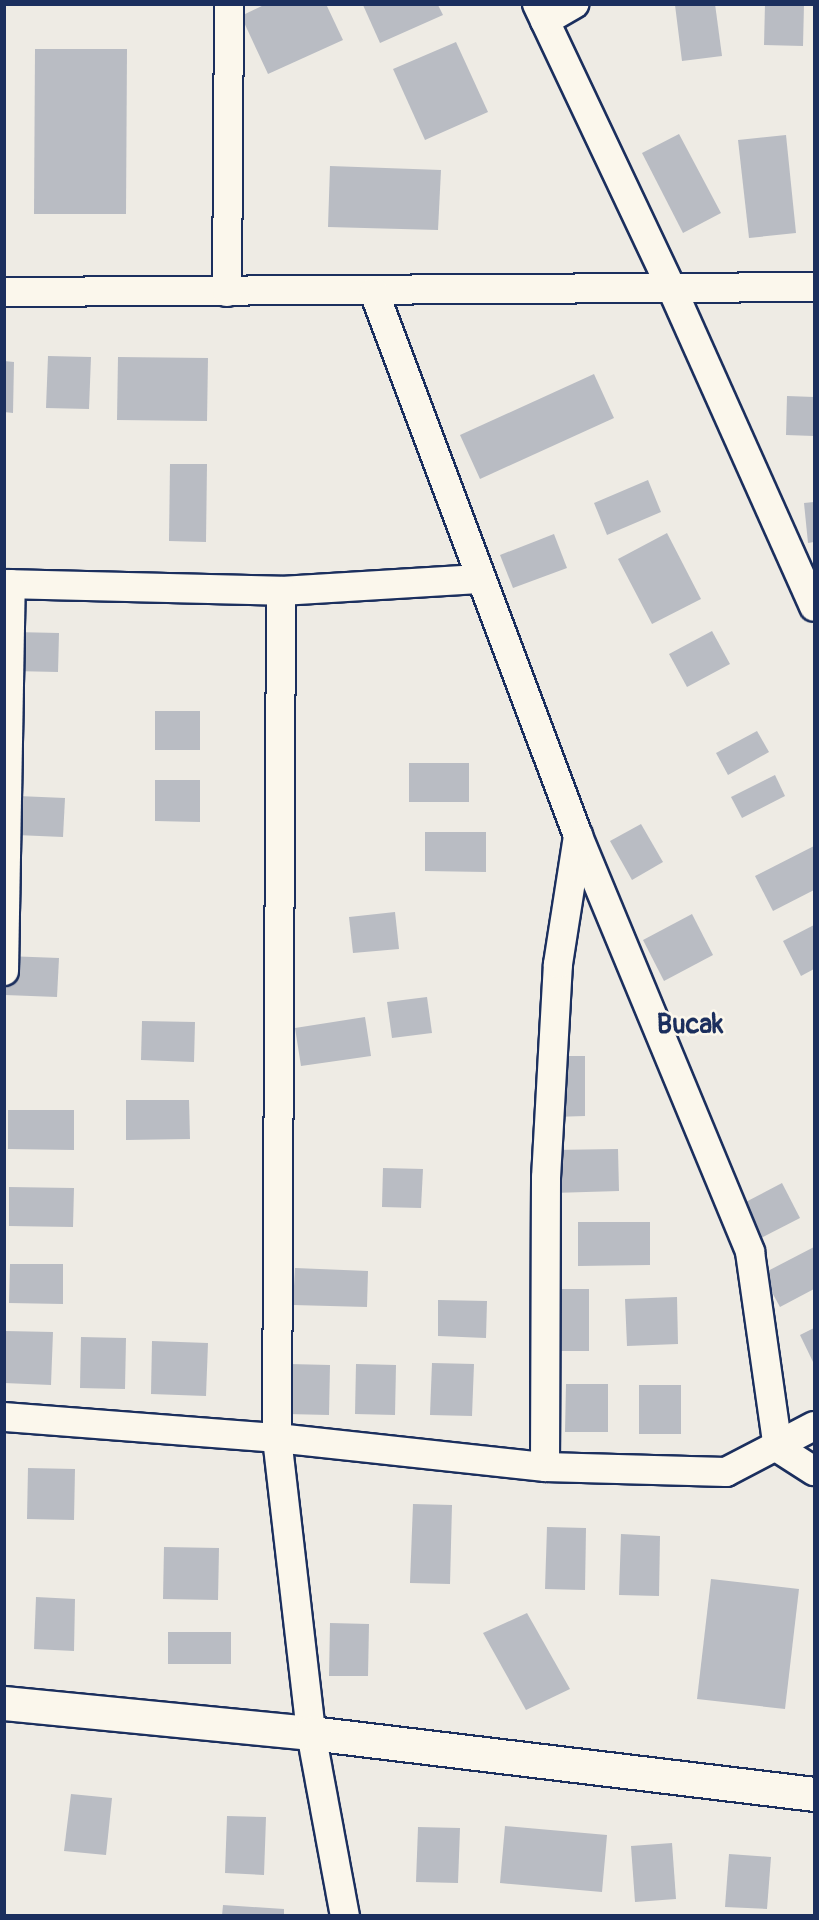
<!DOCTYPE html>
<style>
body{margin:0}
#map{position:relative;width:819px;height:1920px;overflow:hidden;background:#eeebe4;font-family:Pangolin,sans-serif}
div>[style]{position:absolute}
.building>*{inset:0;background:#b9bcc3}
.roads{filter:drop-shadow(2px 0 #1b2f5e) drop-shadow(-2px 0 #1b2f5e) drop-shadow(0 2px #1b2f5e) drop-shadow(0 -2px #1b2f5e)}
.minor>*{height:28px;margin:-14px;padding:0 14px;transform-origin:14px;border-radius:14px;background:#fbf7ec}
.tertiary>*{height:33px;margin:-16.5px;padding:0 16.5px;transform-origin:16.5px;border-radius:16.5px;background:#fbf7ec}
span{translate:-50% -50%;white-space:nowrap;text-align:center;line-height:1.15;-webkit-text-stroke:5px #fbf7ec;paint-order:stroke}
.district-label{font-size:27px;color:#1b2f5e;font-weight:700}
.frame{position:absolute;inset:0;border:6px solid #1b2f5e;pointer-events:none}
</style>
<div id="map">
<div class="building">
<div style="clip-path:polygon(266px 4px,326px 4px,343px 40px,268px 74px,241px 16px)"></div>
<div style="clip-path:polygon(715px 4px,722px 56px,682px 61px,675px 5px)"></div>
<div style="clip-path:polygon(765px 4px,804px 4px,803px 46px,764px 45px)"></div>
<div style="clip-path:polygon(363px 5px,438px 5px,443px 15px,380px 43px)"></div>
<div style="clip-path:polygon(456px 42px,488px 112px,425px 140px,393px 69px)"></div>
<div style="clip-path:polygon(35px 49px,127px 49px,126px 214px,34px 214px)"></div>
<div style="clip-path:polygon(679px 134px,721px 213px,683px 233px,642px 153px)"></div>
<div style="clip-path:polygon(786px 135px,796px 233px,749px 238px,738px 140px)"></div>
<div style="clip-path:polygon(330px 166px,441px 170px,438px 230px,328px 227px)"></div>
<div style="clip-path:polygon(48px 356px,91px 357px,89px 409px,46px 408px)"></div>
<div style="clip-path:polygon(118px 357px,208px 358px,207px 421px,117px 420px)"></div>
<div style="clip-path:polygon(4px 361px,14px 362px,13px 413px,4px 412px)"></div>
<div style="clip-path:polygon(594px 374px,614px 418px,480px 479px,460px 435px)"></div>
<div style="clip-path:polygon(787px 396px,814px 397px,814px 436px,786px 435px)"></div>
<div style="clip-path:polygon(170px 464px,207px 464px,206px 542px,169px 541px)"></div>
<div style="clip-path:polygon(648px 480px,661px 512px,607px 535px,594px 503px)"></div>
<div style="clip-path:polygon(814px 502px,814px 542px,808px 543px,804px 503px)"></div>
<div style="clip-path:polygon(667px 533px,701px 599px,652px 624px,618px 559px)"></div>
<div style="clip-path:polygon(554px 534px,567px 568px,513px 588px,500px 555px)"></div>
<div style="clip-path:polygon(712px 631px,730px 664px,687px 687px,669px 654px)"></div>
<div style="clip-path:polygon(14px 632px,59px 633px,58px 672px,13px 671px)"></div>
<div style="clip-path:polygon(155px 711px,200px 711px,200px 750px,155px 750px)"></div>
<div style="clip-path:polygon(757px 731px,769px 752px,728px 775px,716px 753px)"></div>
<div style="clip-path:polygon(409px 763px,469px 763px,469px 802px,409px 802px)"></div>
<div style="clip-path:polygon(775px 775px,785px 796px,742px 818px,731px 797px)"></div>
<div style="clip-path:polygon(155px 780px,200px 780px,200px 822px,155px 821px)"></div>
<div style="clip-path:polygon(18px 796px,65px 798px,63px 837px,16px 835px)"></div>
<div style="clip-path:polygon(641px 824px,663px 862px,632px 880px,610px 841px)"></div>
<div style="clip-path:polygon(425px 832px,486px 832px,486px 872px,425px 871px)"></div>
<div style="clip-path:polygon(814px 846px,814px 890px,773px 911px,755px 876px)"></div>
<div style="clip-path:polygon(395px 912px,399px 949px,353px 953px,349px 917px)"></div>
<div style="clip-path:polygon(692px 914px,713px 955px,664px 981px,643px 940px)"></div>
<div style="clip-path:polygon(814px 925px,814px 969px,801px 976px,783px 941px)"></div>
<div style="clip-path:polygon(6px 956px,59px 958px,57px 997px,5px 995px)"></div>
<div style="clip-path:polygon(427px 997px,432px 1033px,392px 1038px,387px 1002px)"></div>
<div style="clip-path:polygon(365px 1017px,371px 1056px,301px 1066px,295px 1028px)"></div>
<div style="clip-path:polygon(142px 1021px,195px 1022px,194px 1062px,141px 1060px)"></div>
<div style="clip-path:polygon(553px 1056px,585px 1056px,585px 1116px,554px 1117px)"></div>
<div style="clip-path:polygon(126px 1100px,189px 1100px,190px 1139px,126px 1140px)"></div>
<div style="clip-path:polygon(8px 1110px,74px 1110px,74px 1150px,8px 1149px)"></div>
<div style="clip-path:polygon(618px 1149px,619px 1191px,553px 1193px,552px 1150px)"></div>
<div style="clip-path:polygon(383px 1168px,423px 1169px,421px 1208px,382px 1207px)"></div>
<div style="clip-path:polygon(782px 1183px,800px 1218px,757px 1240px,740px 1205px)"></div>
<div style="clip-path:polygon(9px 1187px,74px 1188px,73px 1227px,9px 1226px)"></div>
<div style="clip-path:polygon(578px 1222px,650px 1222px,650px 1265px,578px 1266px)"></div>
<div style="clip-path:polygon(814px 1247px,814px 1289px,780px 1307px,762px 1274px)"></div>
<div style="clip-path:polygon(10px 1264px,63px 1264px,63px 1304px,9px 1303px)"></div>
<div style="clip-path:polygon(295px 1268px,368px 1271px,367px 1307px,293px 1305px)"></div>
<div style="clip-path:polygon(550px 1289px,589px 1289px,589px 1351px,550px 1351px)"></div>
<div style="clip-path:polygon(677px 1297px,678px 1344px,627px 1346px,625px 1299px)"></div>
<div style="clip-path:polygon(438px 1300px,487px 1301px,486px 1338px,438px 1336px)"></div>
<div style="clip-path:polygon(814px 1328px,814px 1364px,800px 1335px)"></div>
<div style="clip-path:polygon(5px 1331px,53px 1332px,51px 1385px,4px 1383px)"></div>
<div style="clip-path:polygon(81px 1337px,126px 1338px,125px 1389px,80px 1388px)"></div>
<div style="clip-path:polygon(152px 1341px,208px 1343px,206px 1396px,151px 1394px)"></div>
<div style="clip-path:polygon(432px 1363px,474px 1364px,472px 1416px,430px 1415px)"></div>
<div style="clip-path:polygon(289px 1364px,330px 1365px,329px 1415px,287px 1414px)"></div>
<div style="clip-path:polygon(356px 1364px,396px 1365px,395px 1415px,355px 1414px)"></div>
<div style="clip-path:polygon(566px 1384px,608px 1384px,608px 1432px,565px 1432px)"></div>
<div style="clip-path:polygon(639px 1385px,681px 1385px,681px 1434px,639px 1434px)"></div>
<div style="clip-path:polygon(28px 1468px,75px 1469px,74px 1520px,27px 1519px)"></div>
<div style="clip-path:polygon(413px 1504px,452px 1505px,450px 1584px,410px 1583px)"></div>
<div style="clip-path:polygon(547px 1527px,586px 1528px,585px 1590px,545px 1589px)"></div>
<div style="clip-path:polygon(621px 1534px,660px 1536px,659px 1596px,619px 1595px)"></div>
<div style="clip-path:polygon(164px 1547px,219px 1548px,218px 1600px,163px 1599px)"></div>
<div style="clip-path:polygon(711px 1579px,799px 1589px,785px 1709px,697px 1699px)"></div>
<div style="clip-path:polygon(36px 1597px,75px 1599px,74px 1651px,34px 1649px)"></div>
<div style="clip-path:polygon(527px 1613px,570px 1689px,526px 1710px,483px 1633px)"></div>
<div style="clip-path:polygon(330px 1623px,369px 1624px,368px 1676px,329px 1676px)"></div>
<div style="clip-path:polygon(168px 1632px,231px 1632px,231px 1664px,168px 1664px)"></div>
<div style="clip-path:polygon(71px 1794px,112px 1798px,106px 1855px,64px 1851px)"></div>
<div style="clip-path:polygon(227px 1816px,266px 1817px,264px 1875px,225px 1873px)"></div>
<div style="clip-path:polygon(505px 1826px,607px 1835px,602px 1892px,500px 1883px)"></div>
<div style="clip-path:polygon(418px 1827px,460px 1828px,458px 1883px,416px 1882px)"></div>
<div style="clip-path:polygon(672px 1843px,676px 1899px,635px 1902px,631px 1846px)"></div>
<div style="clip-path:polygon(729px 1854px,771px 1857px,767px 1909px,725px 1907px)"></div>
<div style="clip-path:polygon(223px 1905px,284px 1909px,284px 1916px,222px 1916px)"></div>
</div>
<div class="roads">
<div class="minor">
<div style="left:537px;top:4px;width:315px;rotate:64.7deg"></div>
<div style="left:672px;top:289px;width:348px;rotate:65.9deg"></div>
<div style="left:545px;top:21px;width:34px;rotate:-30deg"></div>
<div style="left:4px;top:292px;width:810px;rotate:-0.35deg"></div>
<div style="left:227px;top:292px;width:288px;rotate:-89.6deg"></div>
<div style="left:374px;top:292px;width:581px;rotate:69.44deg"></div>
<div style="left:578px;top:836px;width:450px;rotate:67.5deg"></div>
<div style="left:750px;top:1252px;width:198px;rotate:81.9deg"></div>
<div style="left:778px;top:1448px;width:43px;rotate:32.6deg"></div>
<div style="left:4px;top:584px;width:277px;rotate:1.4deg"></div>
<div style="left:281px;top:591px;width:198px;rotate:-3.5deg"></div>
<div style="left:281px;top:591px;width:847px;rotate:90.27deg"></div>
<div style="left:277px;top:1438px;width:297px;rotate:83.4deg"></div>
<div style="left:311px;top:1733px;width:186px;rotate:79.5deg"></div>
<div style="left:4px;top:971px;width:387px;rotate:-89deg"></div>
<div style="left:4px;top:1417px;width:274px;rotate:4.4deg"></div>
<div style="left:277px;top:1438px;width:270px;rotate:6.2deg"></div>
<div style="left:545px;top:1467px;width:181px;rotate:1.6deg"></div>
<div style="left:726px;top:1472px;width:99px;rotate:-27.6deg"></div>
<div style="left:545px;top:1467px;width:289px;rotate:-89.8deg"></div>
<div style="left:546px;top:1178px;width:214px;rotate:-86.8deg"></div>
<div style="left:558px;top:964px;width:130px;rotate:-81.1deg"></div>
</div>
<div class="tertiary">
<div style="left:4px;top:1703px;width:308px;rotate:5.6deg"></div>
<div style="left:311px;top:1733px;width:507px;rotate:6.91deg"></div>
</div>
</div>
<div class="district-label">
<span style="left:690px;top:1025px">Bucak</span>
</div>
<div class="frame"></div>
</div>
